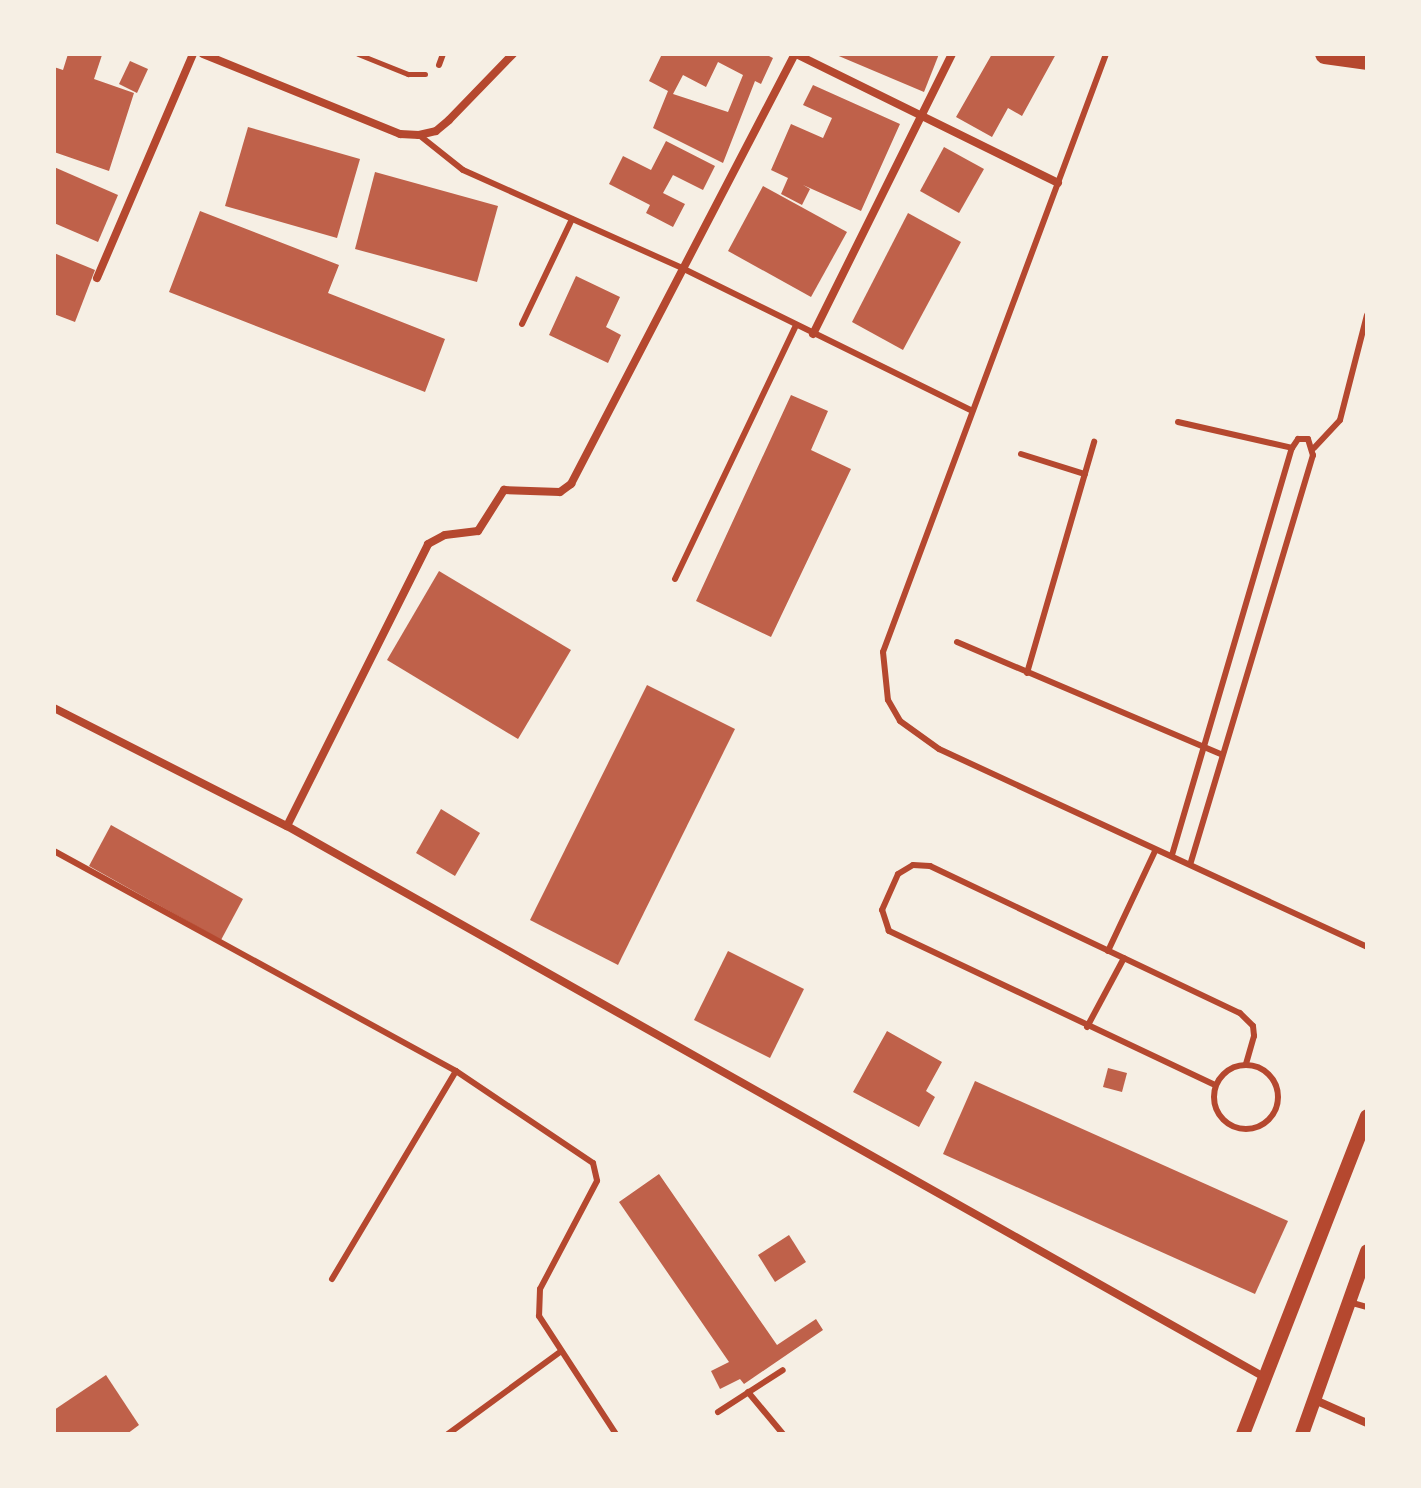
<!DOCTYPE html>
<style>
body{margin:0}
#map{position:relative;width:1421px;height:1488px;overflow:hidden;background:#f6efe4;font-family:Cabin,sans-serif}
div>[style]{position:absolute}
.building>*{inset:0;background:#bf614a}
.path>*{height:5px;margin:-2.5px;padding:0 2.5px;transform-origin:2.5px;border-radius:2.5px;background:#b5482f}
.service>*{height:6px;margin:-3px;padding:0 3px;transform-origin:3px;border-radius:3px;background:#b5482f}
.service>.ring{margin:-3px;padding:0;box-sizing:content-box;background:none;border:6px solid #b5482f;border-radius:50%}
.minor>*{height:8px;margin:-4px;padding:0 4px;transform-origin:4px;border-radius:4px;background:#b5482f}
.tertiary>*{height:14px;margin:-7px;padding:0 7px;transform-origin:7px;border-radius:7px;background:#b5482f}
.primary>*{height:20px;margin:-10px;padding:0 10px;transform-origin:10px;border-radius:10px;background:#b5482f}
span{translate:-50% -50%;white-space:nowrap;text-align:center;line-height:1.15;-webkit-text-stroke:8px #f6efe4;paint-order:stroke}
.frame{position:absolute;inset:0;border:56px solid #f6efe4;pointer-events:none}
</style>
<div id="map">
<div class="building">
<div style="clip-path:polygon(68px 54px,102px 55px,94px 79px,134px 93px,109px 171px,54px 152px,54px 67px,63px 70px)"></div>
<div style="clip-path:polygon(evenodd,662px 54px,765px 54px,773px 58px,761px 84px,755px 81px,723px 163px,653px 128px,668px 91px,649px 81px,662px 54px,718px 62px,743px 75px,728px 112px,673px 94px,683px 75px,706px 87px,718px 62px)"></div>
<div style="clip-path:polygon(834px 54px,939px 54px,924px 92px)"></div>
<div style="clip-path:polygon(992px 54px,1056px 54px,1022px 116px,1008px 108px,992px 137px,956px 117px)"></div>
<div style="clip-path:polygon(130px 61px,148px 69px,137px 93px,119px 84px)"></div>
<div style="clip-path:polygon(813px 85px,900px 124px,861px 211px,803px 185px,810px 189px,802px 205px,781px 194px,788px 178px,771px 170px,791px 124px,823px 138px,832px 118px,803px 105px)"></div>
<div style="clip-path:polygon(248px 127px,360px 159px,337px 238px,225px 206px)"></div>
<div style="clip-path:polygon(666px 141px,715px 166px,703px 190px,673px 175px,663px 193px,685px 204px,673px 227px,646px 213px,650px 205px,609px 184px,623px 156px,651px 170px)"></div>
<div style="clip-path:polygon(944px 147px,984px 169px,959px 213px,920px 191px)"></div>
<div style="clip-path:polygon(54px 167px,118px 195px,98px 242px,54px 223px)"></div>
<div style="clip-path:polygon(375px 172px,498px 206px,477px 282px,355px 249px)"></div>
<div style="clip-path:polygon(763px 186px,847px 232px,811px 297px,728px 251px)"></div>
<div style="clip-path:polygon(200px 211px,339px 265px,328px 293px,445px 339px,425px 392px,169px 292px)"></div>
<div style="clip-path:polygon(908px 213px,961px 242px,903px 350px,852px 322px)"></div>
<div style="clip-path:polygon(54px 253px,95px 270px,75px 322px,54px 314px)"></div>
<div style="clip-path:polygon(576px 276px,620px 297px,606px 327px,621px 335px,608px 363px,549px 335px)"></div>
<div style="clip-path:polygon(791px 395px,828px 411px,811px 450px,851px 469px,771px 637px,696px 601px)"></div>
<div style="clip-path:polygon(439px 571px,571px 650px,518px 739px,387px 660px)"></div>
<div style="clip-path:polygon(647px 685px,735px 729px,618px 965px,530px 920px)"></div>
<div style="clip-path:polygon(441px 809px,480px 833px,455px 876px,416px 853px)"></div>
<div style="clip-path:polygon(111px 825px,243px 899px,221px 940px,89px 866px)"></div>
<div style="clip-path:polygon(728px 951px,804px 989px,770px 1058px,694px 1020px)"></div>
<div style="clip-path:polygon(887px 1031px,942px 1062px,926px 1091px,935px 1097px,919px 1127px,853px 1092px)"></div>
<div style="clip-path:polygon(1108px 1068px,1127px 1073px,1122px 1092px,1103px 1087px)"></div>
<div style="clip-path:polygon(975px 1081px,1288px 1221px,1255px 1294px,943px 1154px)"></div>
<div style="clip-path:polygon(659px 1174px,777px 1345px,816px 1319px,823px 1330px,744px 1384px,740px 1379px,720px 1389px,711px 1371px,729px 1362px,619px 1202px)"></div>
<div style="clip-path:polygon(789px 1235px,806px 1262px,775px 1282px,758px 1255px)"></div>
<div style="clip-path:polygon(106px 1375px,139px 1425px,127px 1434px,54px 1434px,54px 1410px)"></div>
</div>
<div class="path">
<div style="left:358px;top:54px;width:54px;rotate:21.8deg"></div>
<div style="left:408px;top:74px;width:17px"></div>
</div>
<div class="service">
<div style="left:1106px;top:54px;width:638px;rotate:110.45deg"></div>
<div style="left:883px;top:652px;width:48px;rotate:84.1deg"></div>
<div style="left:888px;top:700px;width:24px;rotate:60deg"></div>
<div style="left:900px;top:721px;width:48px;rotate:35.7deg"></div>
<div style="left:939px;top:749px;width:472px;rotate:24.8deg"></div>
<div style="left:439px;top:65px;width:12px;rotate:-70deg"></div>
<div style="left:419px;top:135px;width:56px;rotate:38.5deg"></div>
<div style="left:463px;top:170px;width:242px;rotate:24.1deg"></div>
<div style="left:684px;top:269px;width:321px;rotate:26.2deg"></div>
<div style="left:522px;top:324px;width:116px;rotate:-64.5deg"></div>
<div style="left:1178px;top:422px;width:117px;rotate:12.8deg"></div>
<div style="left:1314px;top:448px;width:38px;rotate:-47deg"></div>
<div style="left:1340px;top:420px;width:108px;rotate:-75.6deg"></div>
<div style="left:1021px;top:454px;width:67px;rotate:17.4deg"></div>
<div style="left:675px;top:579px;width:281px;rotate:-64.5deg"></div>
<div style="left:957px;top:642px;width:287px;rotate:23deg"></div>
<div style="left:1027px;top:673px;width:241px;rotate:-73.8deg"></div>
<div style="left:54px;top:851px;width:458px;rotate:28.7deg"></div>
<div style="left:456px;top:1071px;width:165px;rotate:33.9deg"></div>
<div style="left:593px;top:1163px;width:18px;rotate:77deg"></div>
<div style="left:597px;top:1181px;width:122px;rotate:117.8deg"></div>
<div style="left:540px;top:1289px;width:27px;rotate:92deg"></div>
<div style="left:539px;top:1316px;width:141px;rotate:56.9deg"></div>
<div style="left:1172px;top:855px;width:424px;rotate:-73.6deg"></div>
<div style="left:1292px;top:448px;width:11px;rotate:-56deg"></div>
<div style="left:1298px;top:439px;width:10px"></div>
<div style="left:1308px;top:439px;width:17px;rotate:73deg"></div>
<div style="left:1313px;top:455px;width:425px;rotate:106.7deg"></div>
<div style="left:1108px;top:951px;width:110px;rotate:-64.8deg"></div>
<div style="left:1087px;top:1027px;width:78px;rotate:-61.8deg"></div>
<div class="ring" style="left:1214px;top:1065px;width:58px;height:58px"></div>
<div style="left:1215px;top:1085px;width:361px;rotate:-154.7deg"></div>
<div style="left:889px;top:931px;width:22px;rotate:-108deg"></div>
<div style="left:882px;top:910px;width:39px;rotate:-66deg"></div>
<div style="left:898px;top:874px;width:17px;rotate:-31deg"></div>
<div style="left:913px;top:865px;width:17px;rotate:3deg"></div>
<div style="left:930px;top:866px;width:343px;rotate:25.4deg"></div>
<div style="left:1240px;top:1013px;width:18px;rotate:45deg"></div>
<div style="left:1253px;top:1026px;width:10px;rotate:84deg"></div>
<div style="left:1254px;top:1036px;width:29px;rotate:106deg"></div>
<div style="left:332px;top:1279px;width:242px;rotate:-59.2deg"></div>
<div style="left:1349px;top:1302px;width:19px;rotate:16deg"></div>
<div style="left:748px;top:1392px;width:55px;rotate:50.2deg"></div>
<div style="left:718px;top:1412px;width:77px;rotate:-32.9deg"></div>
<div style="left:448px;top:1434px;width:139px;rotate:-36.2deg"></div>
</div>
<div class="minor">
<div style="left:203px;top:54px;width:213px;rotate:22.1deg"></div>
<div style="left:400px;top:134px;width:19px;rotate:3deg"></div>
<div style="left:419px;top:135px;width:17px;rotate:-13deg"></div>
<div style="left:436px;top:131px;width:17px;rotate:-40deg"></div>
<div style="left:449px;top:120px;width:92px;rotate:-45.9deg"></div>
<div style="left:796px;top:54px;width:292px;rotate:26.2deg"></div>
<div style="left:97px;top:278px;width:244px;rotate:-66.8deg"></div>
<div style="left:813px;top:334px;width:313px;rotate:-63.6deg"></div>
<div style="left:54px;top:708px;width:261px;rotate:26.9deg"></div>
<div style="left:287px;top:826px;width:1122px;rotate:29.42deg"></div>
<div style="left:287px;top:826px;width:315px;rotate:-63.4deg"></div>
<div style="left:428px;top:544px;width:19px;rotate:-28deg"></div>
<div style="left:445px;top:535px;width:33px;rotate:-7deg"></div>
<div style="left:478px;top:531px;width:49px;rotate:-57.6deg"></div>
<div style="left:504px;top:490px;width:56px;rotate:2deg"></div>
<div style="left:560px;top:492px;width:14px;rotate:-36deg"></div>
<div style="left:571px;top:484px;width:485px;rotate:-62.5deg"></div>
<div style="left:1315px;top:1400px;width:57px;rotate:23.9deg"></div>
</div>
<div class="tertiary">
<div style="left:1243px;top:1434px;width:341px;rotate:-68.7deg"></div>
<div style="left:1302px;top:1434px;width:194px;rotate:-70.4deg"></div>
</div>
<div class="primary">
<div style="left:1325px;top:54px;width:42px;rotate:8.1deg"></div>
</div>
<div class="frame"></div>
</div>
